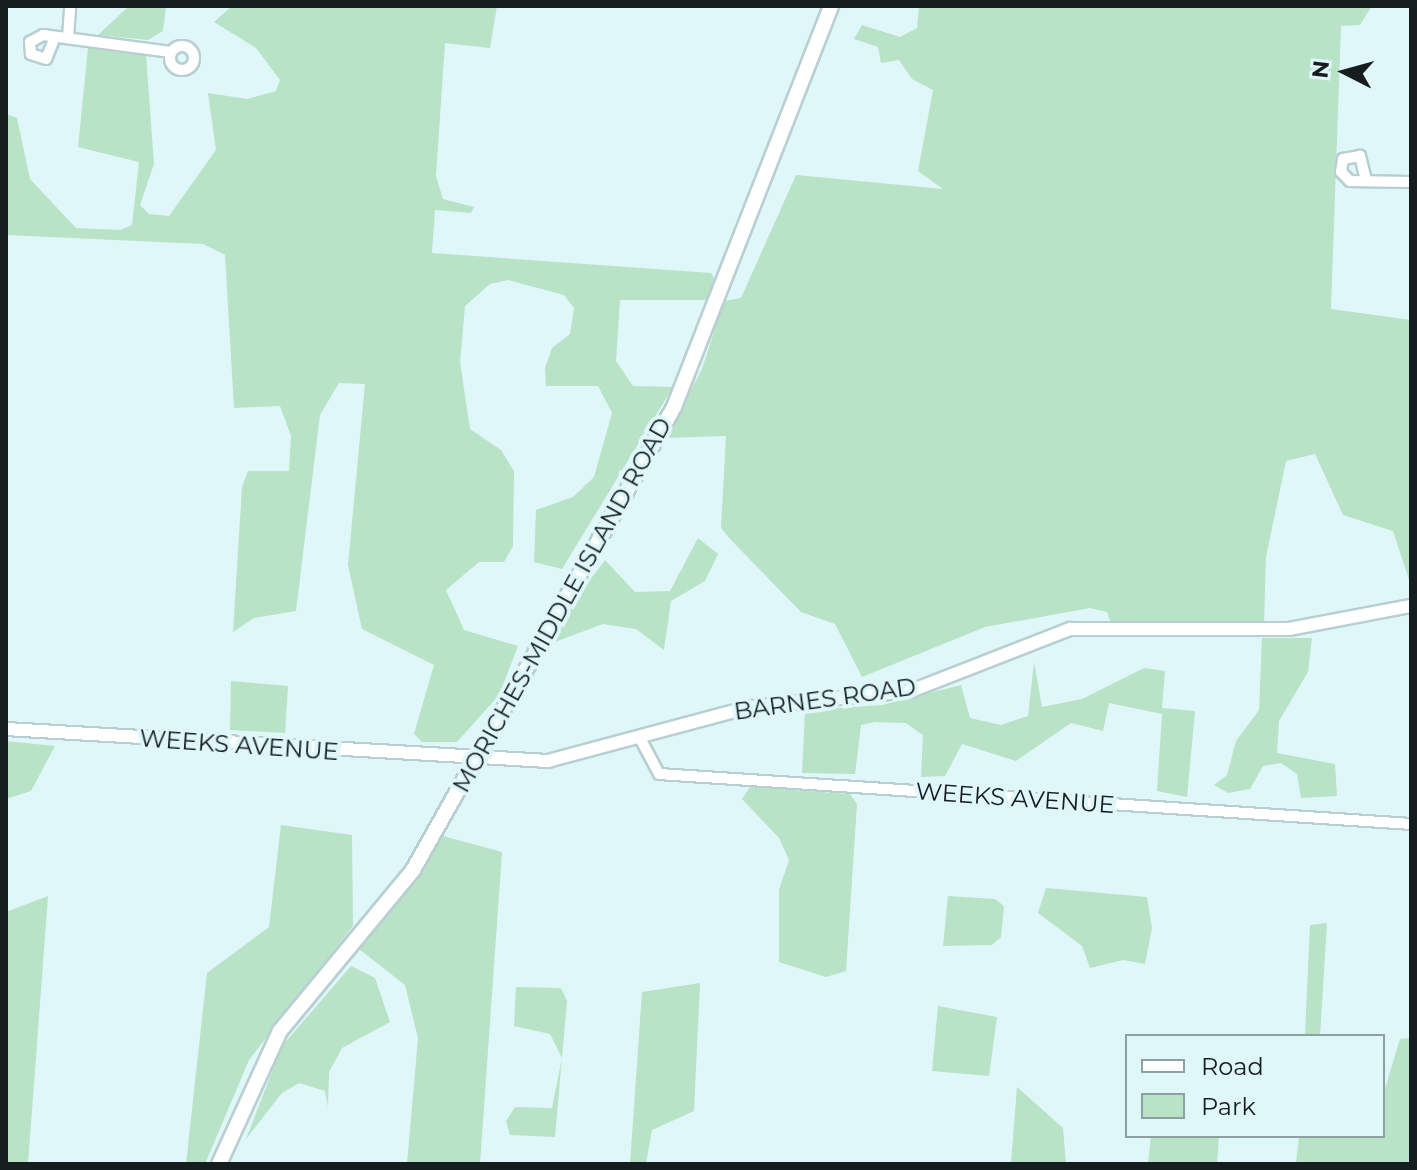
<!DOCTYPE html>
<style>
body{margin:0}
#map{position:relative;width:1417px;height:1170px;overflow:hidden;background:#dff7f9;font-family:Montserrat,sans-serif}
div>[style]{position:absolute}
.green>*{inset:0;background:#b8e3c6}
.roads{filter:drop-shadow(2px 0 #b8cfd2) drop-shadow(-2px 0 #b8cfd2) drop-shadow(0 2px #b8cfd2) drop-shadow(0 -2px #b8cfd2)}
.minor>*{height:10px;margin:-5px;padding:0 5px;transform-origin:5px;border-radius:5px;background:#fff}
.minor>.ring{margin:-5px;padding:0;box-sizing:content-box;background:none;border:10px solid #fff;border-radius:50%}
.tertiary>*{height:12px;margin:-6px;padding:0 6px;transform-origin:6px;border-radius:6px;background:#fff}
.secondary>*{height:14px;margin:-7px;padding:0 7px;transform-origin:7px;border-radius:7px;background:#fff}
span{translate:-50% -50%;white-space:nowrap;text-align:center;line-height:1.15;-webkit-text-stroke:8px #dff7f9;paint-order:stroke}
.street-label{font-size:24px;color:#151d1e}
.frame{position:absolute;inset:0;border:8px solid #151d1e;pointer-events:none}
.legend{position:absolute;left:1125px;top:1034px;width:260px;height:104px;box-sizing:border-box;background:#dff7f9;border:2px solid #8ea0a1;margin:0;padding:10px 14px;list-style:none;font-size:24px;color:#151d1e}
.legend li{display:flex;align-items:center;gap:16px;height:40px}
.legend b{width:40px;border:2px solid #8ea0a1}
.north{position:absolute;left:1305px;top:32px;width:80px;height:80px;-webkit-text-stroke:6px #dff7f9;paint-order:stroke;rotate:276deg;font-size:22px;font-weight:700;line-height:32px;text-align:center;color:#151d1e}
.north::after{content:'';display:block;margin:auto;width:28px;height:36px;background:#151d1e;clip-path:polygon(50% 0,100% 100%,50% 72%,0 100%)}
</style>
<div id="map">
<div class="green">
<div style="clip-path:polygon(129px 6px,166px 6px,163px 31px,148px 40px,98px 35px)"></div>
<div style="clip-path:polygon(497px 6px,490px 48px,445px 43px,436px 176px,443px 199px,474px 207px,471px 213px,435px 210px,432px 253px,711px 273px,715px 280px,707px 300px,620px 300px,616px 361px,633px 386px,673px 387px,562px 569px,534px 562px,536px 510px,573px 497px,594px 477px,612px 413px,598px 386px,546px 386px,545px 368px,552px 348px,570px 334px,574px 308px,564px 295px,508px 280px,490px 284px,465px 306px,460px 362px,470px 429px,501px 450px,514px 471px,513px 546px,504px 562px,479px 562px,446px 590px,464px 630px,518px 646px,499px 695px,457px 742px,422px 742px,414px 734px,434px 665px,362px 629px,348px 565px,365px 384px,339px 383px,320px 415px,296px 611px,254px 618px,233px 632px,242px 487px,248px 471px,289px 471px,291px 436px,280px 406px,234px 408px,225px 255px,203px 244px,6px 235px,6px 114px,17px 118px,30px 179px,76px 228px,120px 230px,132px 225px,139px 162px,78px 147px,88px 48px,146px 54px,154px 164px,140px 205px,149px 214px,169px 216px,216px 150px,208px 93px,247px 99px,276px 91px,280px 80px,256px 48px,214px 22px,231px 7px)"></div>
<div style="clip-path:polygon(919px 6px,1372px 6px,1360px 25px,1341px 26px,1331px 309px,1411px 320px,1411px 586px,1393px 531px,1343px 515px,1315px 454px,1286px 461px,1266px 557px,1264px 624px,1110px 621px,1107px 612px,1090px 608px,985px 627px,862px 677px,835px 624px,801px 612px,730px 539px,721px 528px,726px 436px,665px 438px,702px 369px,724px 301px,741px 298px,796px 175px,943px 189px,918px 171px,933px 90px,912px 79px,899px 60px,881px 63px,878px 47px,854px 39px,862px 25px,900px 37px,917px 28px)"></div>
<div style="clip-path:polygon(698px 538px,718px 554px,705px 581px,671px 601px,664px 650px,636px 629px,603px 624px,539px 648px,605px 560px,635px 592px,670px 591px)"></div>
<div style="clip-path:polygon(1262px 638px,1312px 638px,1308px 672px,1279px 721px,1277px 753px,1335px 764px,1337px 796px,1301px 798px,1297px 774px,1281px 763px,1263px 766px,1250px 789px,1228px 793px,1214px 785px,1227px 775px,1236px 741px,1259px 710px)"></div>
<div style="clip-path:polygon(1034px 662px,1042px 707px,1082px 699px,1144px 668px,1165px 671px,1162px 708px,1195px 711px,1187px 797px,1157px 791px,1162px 714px,1109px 703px,1103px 731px,1071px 723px,1016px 761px,962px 744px,945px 776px,921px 777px,923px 735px,906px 723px,875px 722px,861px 725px,855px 774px,802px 773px,805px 710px,882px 705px,961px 685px,970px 718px,1001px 725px,1028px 716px)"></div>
<div style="clip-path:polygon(231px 681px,288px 686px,285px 733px,230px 730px)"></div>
<div style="clip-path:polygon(6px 741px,55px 746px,31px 791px,6px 799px)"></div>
<div style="clip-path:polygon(750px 787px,850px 794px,857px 804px,846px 971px,826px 977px,779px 962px,779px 890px,789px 860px,779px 838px,742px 799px)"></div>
<div style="clip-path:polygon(281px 825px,352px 835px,353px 926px,249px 1060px,205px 1164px,186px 1164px,207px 973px,269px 927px)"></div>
<div style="clip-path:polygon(443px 836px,502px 852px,480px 1164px,407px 1164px,418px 1038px,405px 985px,359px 949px)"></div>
<div style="clip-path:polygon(1046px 888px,1147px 897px,1152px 928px,1145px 964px,1123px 960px,1090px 968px,1082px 946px,1038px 913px)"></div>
<div style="clip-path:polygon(48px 896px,28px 1164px,6px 1164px,6px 912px)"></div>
<div style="clip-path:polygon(948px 896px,995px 899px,1004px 906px,1001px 937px,992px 945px,943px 946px)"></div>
<div style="clip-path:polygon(1327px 923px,1320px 1036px,1305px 1036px,1310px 925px)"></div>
<div style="clip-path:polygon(351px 966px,375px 978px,390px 1022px,342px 1048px,329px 1072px,328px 1107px,325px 1091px,299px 1083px,282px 1093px,246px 1139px,282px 1046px)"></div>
<div style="clip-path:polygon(700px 983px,694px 1111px,652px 1130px,646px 1164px,630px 1164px,642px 992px)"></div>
<div style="clip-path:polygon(516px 987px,561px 988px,567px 1001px,555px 1137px,510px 1135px,506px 1121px,515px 1107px,552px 1108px,562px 1058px,550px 1034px,514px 1026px)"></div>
<div style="clip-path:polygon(938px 1006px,997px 1017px,989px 1076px,932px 1071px)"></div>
<div style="clip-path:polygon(1411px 1038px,1411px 1164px,1296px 1164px,1299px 1136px,1383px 1136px,1383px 1095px,1400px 1039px)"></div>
<div style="clip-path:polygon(1017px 1087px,1063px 1128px,1066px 1164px,1011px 1164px)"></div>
<div style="clip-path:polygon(1151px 1136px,1219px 1136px,1217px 1164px,1148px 1164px)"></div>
</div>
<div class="roads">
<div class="minor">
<div style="left:68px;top:38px;width:32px;rotate:-86deg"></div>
<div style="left:53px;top:42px;width:18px;rotate:112deg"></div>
<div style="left:46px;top:59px;width:16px;rotate:-162deg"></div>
<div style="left:31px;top:54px;width:12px;rotate:-95deg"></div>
<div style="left:30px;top:42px;width:15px;rotate:-28deg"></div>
<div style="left:43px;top:35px;width:129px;rotate:7.6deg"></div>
<div class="ring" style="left:170px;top:46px;width:14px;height:14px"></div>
<div style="left:1365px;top:176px;width:21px;rotate:-104deg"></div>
<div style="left:1360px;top:156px;width:17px;rotate:170deg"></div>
<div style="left:1343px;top:159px;width:13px;rotate:99deg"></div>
<div style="left:1341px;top:172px;width:13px;rotate:45deg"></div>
<div style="left:1350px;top:181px;width:61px;rotate:0.9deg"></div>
<div style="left:641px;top:740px;width:38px;rotate:62deg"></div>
<div style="left:659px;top:774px;width:754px;rotate:3.8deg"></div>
</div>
<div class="tertiary">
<div style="left:6px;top:729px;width:543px;rotate:3.38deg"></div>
<div style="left:548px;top:761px;width:209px;rotate:-15deg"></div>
<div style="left:750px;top:707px;width:162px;rotate:-5.7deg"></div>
<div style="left:911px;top:691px;width:171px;rotate:-21.3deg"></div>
<div style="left:1070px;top:629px;width:219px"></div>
<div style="left:1289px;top:629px;width:124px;rotate:-10.7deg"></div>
</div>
<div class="secondary">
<div style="left:219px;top:1164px;width:146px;rotate:-65.4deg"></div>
<div style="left:280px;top:1031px;width:209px;rotate:-50.4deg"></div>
<div style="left:413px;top:870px;width:531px;rotate:-60.59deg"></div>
<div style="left:674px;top:407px;width:431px;rotate:-68.6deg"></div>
</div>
</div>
<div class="street-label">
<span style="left:562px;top:605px;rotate:-61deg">MORICHES-MIDDLE ISLAND ROAD</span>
<span style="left:825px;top:699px;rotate:-8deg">BARNES ROAD</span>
<span style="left:239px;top:745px;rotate:4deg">WEEKS AVENUE</span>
<span style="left:1015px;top:798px;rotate:4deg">WEEKS AVENUE</span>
</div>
<div class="frame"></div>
<ul class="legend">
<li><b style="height:10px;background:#fff"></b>Road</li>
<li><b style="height:22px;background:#b8e3c6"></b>Park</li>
</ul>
<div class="north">N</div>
</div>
